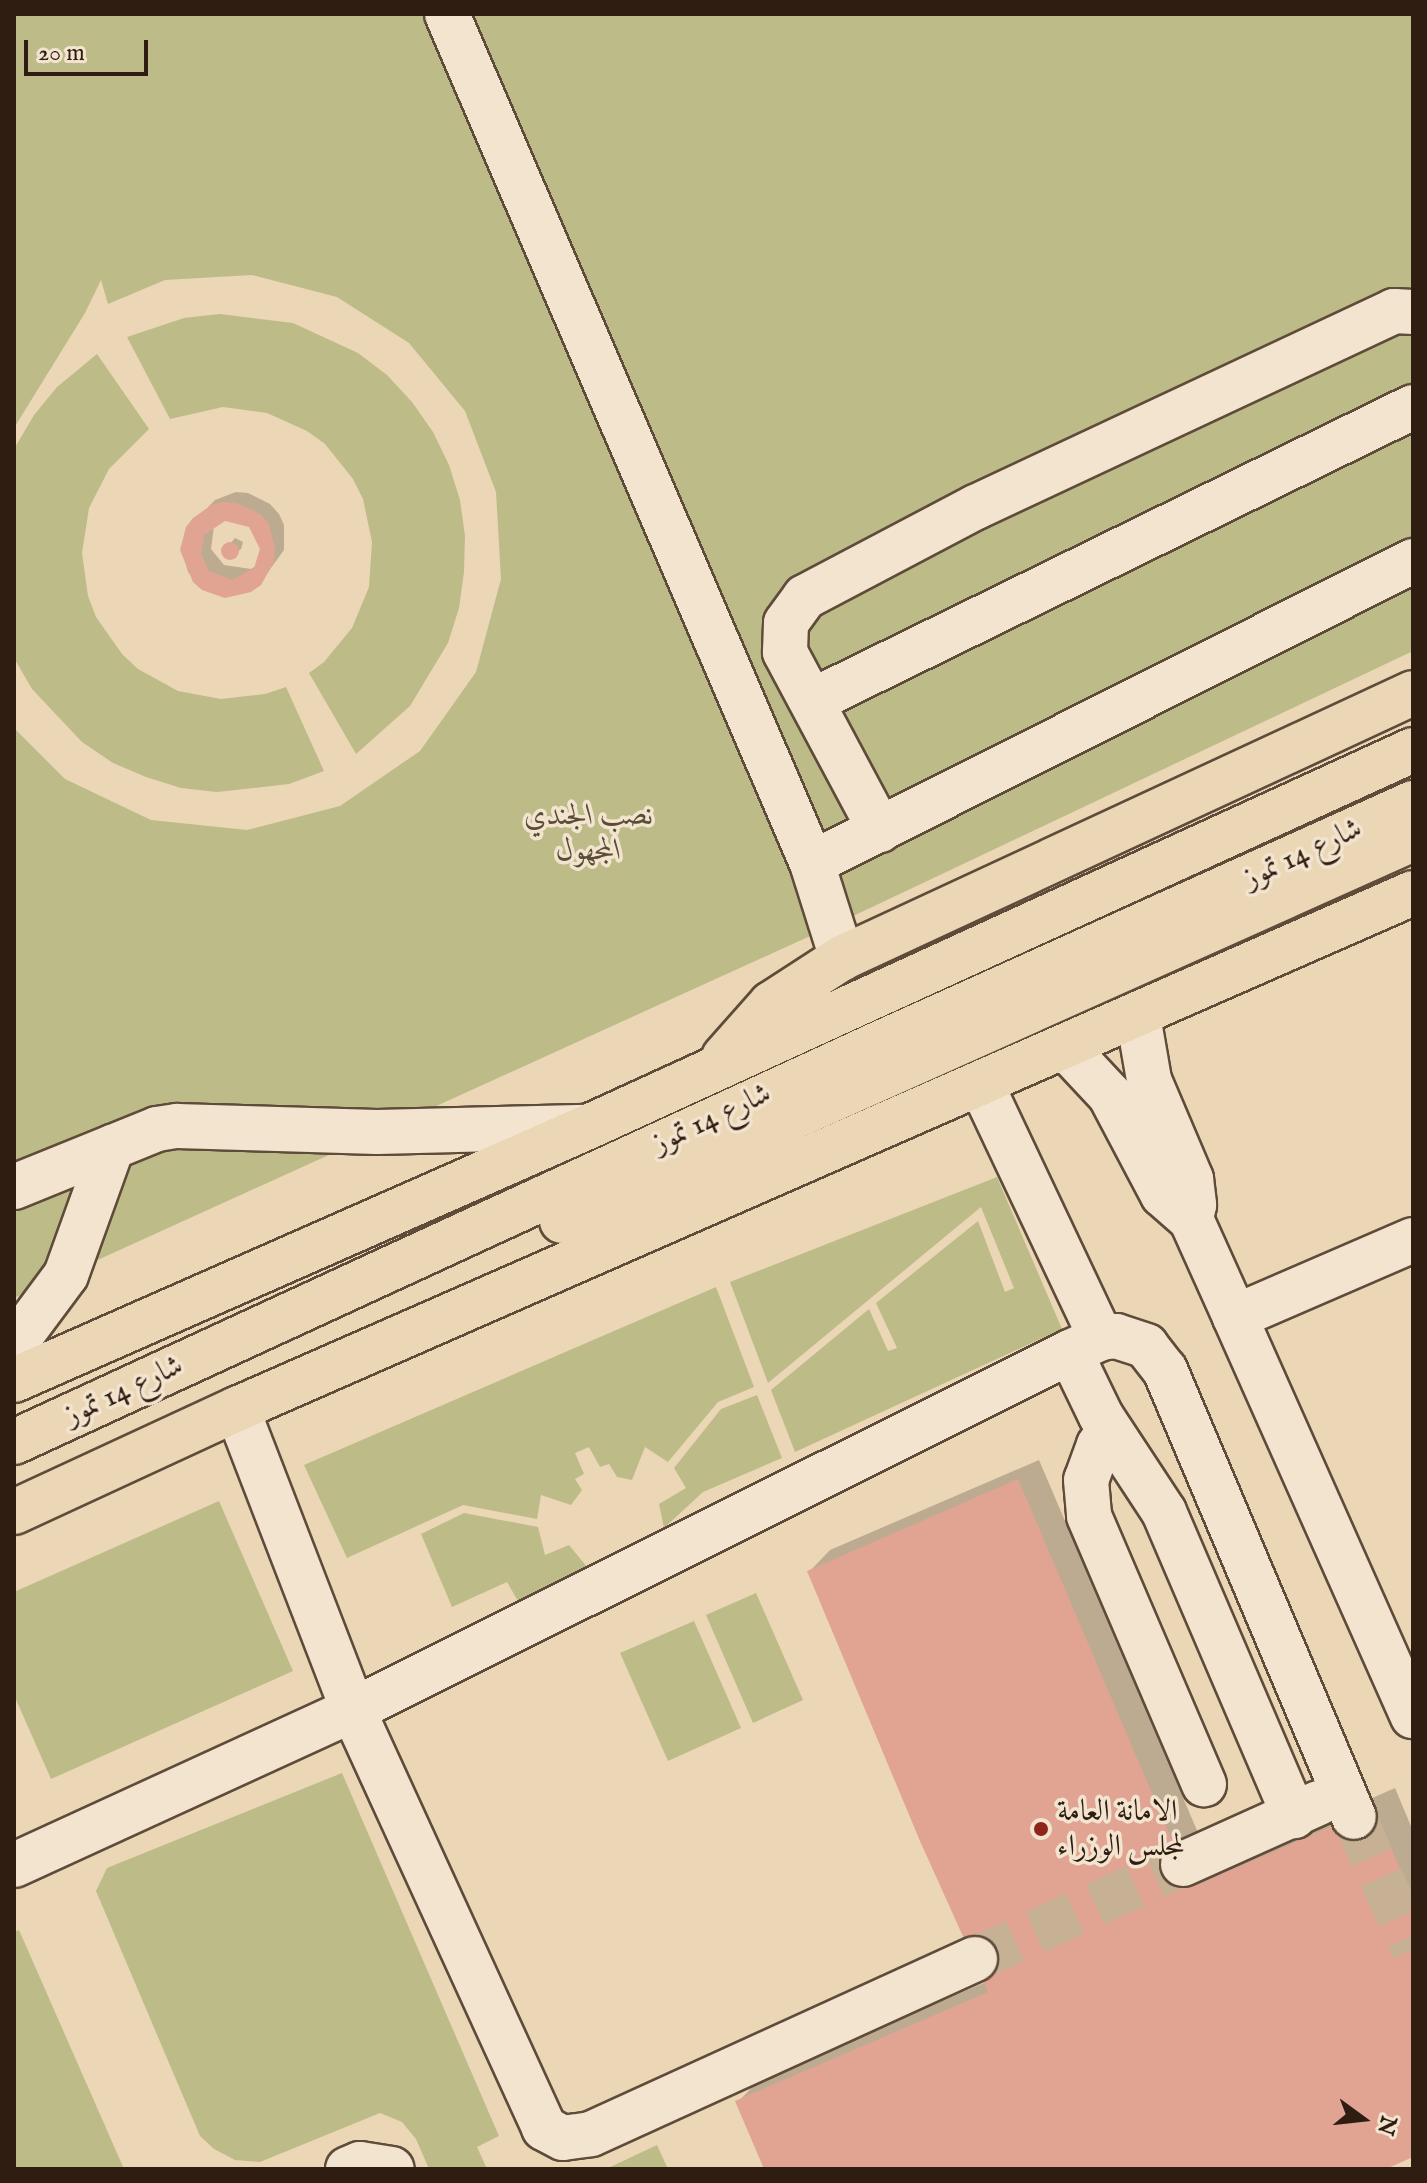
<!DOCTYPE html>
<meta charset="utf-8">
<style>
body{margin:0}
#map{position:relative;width:1427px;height:2183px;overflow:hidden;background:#ebd6b5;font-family:"IM FELL English",Amiri,serif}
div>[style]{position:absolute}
.green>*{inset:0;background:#bdbc89}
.shadow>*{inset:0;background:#0003}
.building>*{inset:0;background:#e1a493}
.round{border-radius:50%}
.minor-tunnel>*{height:44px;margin-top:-22px;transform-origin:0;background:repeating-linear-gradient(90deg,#c6b194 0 44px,transparent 0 66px)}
.roads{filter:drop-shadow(2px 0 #5f4b3a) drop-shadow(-2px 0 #5f4b3a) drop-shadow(0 2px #5f4b3a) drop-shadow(0 -2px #5f4b3a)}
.minor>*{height:44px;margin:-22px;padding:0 22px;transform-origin:22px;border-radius:22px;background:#f2e4cf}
.major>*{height:44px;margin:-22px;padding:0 22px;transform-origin:22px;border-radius:22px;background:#ebd6b5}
.dots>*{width:22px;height:22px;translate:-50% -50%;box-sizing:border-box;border:4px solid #f2e4cf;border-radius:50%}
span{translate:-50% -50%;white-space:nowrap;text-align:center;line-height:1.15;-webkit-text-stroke:7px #f2e4cf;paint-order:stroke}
.park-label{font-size:30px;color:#5a4d35;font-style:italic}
.street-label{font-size:30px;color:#301d11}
.poi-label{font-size:30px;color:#301d11}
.left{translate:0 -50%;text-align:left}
.frame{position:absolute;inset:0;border:16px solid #301d11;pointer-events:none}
.north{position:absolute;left:1323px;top:2079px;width:80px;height:80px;-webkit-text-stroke:6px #f2e4cf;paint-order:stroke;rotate:105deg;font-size:22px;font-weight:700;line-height:32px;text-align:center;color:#301d11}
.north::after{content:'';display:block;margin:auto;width:28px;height:36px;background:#301d11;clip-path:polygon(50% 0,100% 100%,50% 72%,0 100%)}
.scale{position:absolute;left:24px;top:40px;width:124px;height:36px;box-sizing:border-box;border:4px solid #301d11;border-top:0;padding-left:10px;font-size:24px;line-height:28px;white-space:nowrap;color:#301d11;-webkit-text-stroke:6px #f2e4cf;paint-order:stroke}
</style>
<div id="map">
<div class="green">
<div style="clip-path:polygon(14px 14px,1413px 14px,1413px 651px,830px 927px,14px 1298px,14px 728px,65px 779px,151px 820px,247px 830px,340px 806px,420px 751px,476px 672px,501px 579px,496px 492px,465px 411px,409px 343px,337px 297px,252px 275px,165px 280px,108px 304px,101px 280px,85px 313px,14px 428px)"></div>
<div style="clip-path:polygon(220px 314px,293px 323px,358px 353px,387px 375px,412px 402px,433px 432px,449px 465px,460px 500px,465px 536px,464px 572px,459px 608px,448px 643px,410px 706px,356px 754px,309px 673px,324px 662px,352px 628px,369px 587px,372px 542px,363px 499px,353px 479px,325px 444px,307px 431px,267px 413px,223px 407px,170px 419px,127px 337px,184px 318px)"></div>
<div style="clip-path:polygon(97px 354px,149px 429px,109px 469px,89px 508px,82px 553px,88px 596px,96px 617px,122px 654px,138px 669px,178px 691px,221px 699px,265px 694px,286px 687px,324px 771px,289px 784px,217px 792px,181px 788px,146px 777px,113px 763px,82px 742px,32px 689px,14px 658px,14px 449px,34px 415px,57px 387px)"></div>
<div style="clip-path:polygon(997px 1177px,1062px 1329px,795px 1452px,771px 1390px,869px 1309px,888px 1351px,897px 1348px,876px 1303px,978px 1221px,1005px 1292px,1014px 1288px,981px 1207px,768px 1383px,730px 1282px)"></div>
<div style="clip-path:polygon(716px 1287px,754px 1387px,718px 1402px,668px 1462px,645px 1447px,632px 1480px,617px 1477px,609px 1464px,600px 1467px,589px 1447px,575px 1453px,584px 1474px,575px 1479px,582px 1490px,571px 1505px,541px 1495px,537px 1519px,463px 1505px,347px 1558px,304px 1465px)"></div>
<div style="clip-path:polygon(757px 1395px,782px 1458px,703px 1492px,664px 1528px,659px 1504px,686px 1488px,674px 1468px,721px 1409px)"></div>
<div style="clip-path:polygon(219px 1501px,293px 1671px,51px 1779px,14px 1695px,14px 1592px)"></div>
<div style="clip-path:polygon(464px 1513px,538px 1527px,545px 1555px,569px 1545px,587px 1567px,518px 1601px,507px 1582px,452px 1607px,421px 1534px)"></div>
<div style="clip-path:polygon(756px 1593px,803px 1700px,753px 1723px,706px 1615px)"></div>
<div style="clip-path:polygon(694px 1621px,741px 1728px,668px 1761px,620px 1653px)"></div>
<div style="clip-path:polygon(342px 1773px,499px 2136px,477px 2147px,487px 2169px,429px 2169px,416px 2139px,402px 2122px,380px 2113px,260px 2162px,235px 2160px,214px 2149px,200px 2136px,96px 1891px,107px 1868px)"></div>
<div style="clip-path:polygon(19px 1930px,124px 2169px,14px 2169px,14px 1932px)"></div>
<div style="clip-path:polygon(657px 2145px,668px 2169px,606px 2169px)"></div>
</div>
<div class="shadow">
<div style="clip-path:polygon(evenodd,236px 492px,248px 493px,270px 504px,279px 514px,284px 525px,284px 550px,260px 583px,204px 589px,188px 572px,182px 550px,188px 528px,215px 500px,236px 492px,224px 519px,250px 525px,261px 543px,257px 565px,251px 569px,224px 565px,211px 549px,214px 526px,224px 519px)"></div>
<div style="clip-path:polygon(235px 538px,243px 542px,241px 549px,230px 557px,224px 551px)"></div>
<div style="clip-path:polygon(1039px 1460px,1213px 1868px,1395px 1788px,1413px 1831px,1413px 2155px,1382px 2169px,767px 2169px,738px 2102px,758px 2081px,986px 1982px,810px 1571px,830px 1550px)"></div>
</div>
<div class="building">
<div style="clip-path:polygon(evenodd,224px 502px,237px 503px,260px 514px,269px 524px,275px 549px,274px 562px,261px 585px,251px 592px,225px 598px,202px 590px,193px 582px,180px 550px,186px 527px,193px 518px,213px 504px,224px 502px,225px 521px,249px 527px,260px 549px,254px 568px,232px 580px,209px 571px,201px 554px,204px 535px,225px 521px)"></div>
<div class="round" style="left:221px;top:542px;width:18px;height:18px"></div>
<div style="clip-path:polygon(1018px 1479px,1192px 1887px,1374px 1808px,1413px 1899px,1413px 2157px,1386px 2169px,764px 2169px,735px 2101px,988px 1992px,920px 1841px,807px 1571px)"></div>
</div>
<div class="minor-tunnel">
<div style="left:1354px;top:1817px;width:145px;rotate:65.9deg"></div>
<div style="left:975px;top:1959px;width:229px;rotate:-24.5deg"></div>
</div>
<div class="roads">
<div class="minor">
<div style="left:447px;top:14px;width:924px;rotate:66.74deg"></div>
<div style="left:812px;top:863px;width:100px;rotate:72.5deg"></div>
<div style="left:812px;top:701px;width:669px;rotate:-26.07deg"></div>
<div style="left:880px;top:830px;width:202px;rotate:-118.1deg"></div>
<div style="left:785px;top:652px;width:29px;rotate:-88deg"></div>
<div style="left:786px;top:623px;width:32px;rotate:-54deg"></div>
<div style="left:805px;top:597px;width:193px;rotate:-27.8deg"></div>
<div style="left:976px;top:507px;width:462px;rotate:-25.1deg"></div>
<div style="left:1394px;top:311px;width:19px;rotate:3deg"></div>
<div style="left:812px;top:863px;width:673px;rotate:-26.68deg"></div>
<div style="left:1138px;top:1016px;width:65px;rotate:80.2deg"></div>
<div style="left:1149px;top:1080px;width:108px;rotate:67deg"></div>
<div style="left:1191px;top:1179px;width:26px;rotate:83deg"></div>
<div style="left:1194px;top:1205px;width:14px;rotate:102deg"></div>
<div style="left:1066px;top:1048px;width:64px;rotate:46.9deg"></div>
<div style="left:1110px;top:1095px;width:113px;rotate:62.1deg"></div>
<div style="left:1163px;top:1195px;width:37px;rotate:41deg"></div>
<div style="left:1191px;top:1219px;width:107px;rotate:65.8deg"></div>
<div style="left:1235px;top:1317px;width:194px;rotate:-23.4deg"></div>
<div style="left:981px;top:1084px;width:281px;rotate:64.7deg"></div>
<div style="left:14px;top:1187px;width:154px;rotate:-22.1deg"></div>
<div style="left:157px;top:1129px;width:20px;rotate:-9deg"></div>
<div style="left:177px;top:1126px;width:200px;rotate:1.7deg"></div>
<div style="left:377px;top:1132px;width:211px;rotate:-1.4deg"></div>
<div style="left:1235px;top:1317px;width:437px;rotate:66deg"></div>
<div style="left:14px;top:1345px;width:87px;rotate:-53.4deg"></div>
<div style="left:66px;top:1275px;width:136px;rotate:-70.2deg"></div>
<div style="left:1070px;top:1352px;width:71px;rotate:64.2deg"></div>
<div style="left:1101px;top:1416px;width:115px;rotate:56.7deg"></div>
<div style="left:1164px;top:1512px;width:331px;rotate:66.8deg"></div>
<div style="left:237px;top:1409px;width:323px;rotate:68.9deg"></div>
<div style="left:353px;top:1710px;width:460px;rotate:65.4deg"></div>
<div style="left:544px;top:2128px;width:21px;rotate:28deg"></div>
<div style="left:563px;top:2138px;width:28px;rotate:-8deg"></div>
<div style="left:591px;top:2134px;width:422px;rotate:-24.5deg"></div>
<div style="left:1110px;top:1431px;width:18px;rotate:128deg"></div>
<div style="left:1099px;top:1445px;width:37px;rotate:110deg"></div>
<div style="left:1086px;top:1480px;width:36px;rotate:85deg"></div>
<div style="left:1089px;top:1516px;width:292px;rotate:66.8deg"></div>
<div style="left:1183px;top:1864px;width:149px;rotate:-24.2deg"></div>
<div style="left:14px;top:1865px;width:373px;rotate:-24.6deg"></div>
<div style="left:353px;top:1710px;width:801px;rotate:-26.53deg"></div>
<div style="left:1070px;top:1352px;width:34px;rotate:-24deg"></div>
<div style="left:1101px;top:1338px;width:15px;rotate:-8deg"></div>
<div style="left:1116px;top:1336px;width:32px;rotate:18deg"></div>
<div style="left:1146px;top:1346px;width:31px;rotate:52deg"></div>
<div style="left:1165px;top:1370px;width:485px;rotate:67.1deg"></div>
<div style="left:348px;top:2169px;width:13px;rotate:-23deg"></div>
<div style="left:360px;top:2164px;width:32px;rotate:9deg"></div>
</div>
<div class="major">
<div style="left:724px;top:1057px;width:71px;rotate:-48.4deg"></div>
<div style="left:771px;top:1004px;width:85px;rotate:-32.9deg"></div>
<div style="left:842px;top:958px;width:629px;rotate:-24.9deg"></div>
<div style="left:562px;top:1221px;width:933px;rotate:-24.17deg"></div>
<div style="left:14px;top:1380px;width:627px;rotate:-23.79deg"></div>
<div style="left:588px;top:1127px;width:907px;rotate:-24.56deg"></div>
<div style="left:14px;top:1442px;width:953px;rotate:-24.74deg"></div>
<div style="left:880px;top:1043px;width:585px;rotate:-24.24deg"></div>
<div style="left:14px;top:1512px;width:246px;rotate:-24.8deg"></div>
<div style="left:237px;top:1409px;width:1284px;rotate:-23.69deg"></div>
</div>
</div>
<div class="dots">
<div style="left:1041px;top:1829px;background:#8f2418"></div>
</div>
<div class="park-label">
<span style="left:589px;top:833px">نصب الجندي<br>المجهول</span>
</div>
<div class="street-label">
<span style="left:1303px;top:854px;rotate:-25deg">شارع 14 تموز</span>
<span style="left:712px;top:1119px;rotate:-25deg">شارع 14 تموز</span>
<span style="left:124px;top:1391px;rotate:-25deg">شارع 14 تموز</span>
</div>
<div class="poi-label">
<span class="left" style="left:1057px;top:1829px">الامانة العامة<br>لمجلس الوزراء</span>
</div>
<div class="frame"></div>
<div class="north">N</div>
<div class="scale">20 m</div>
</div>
